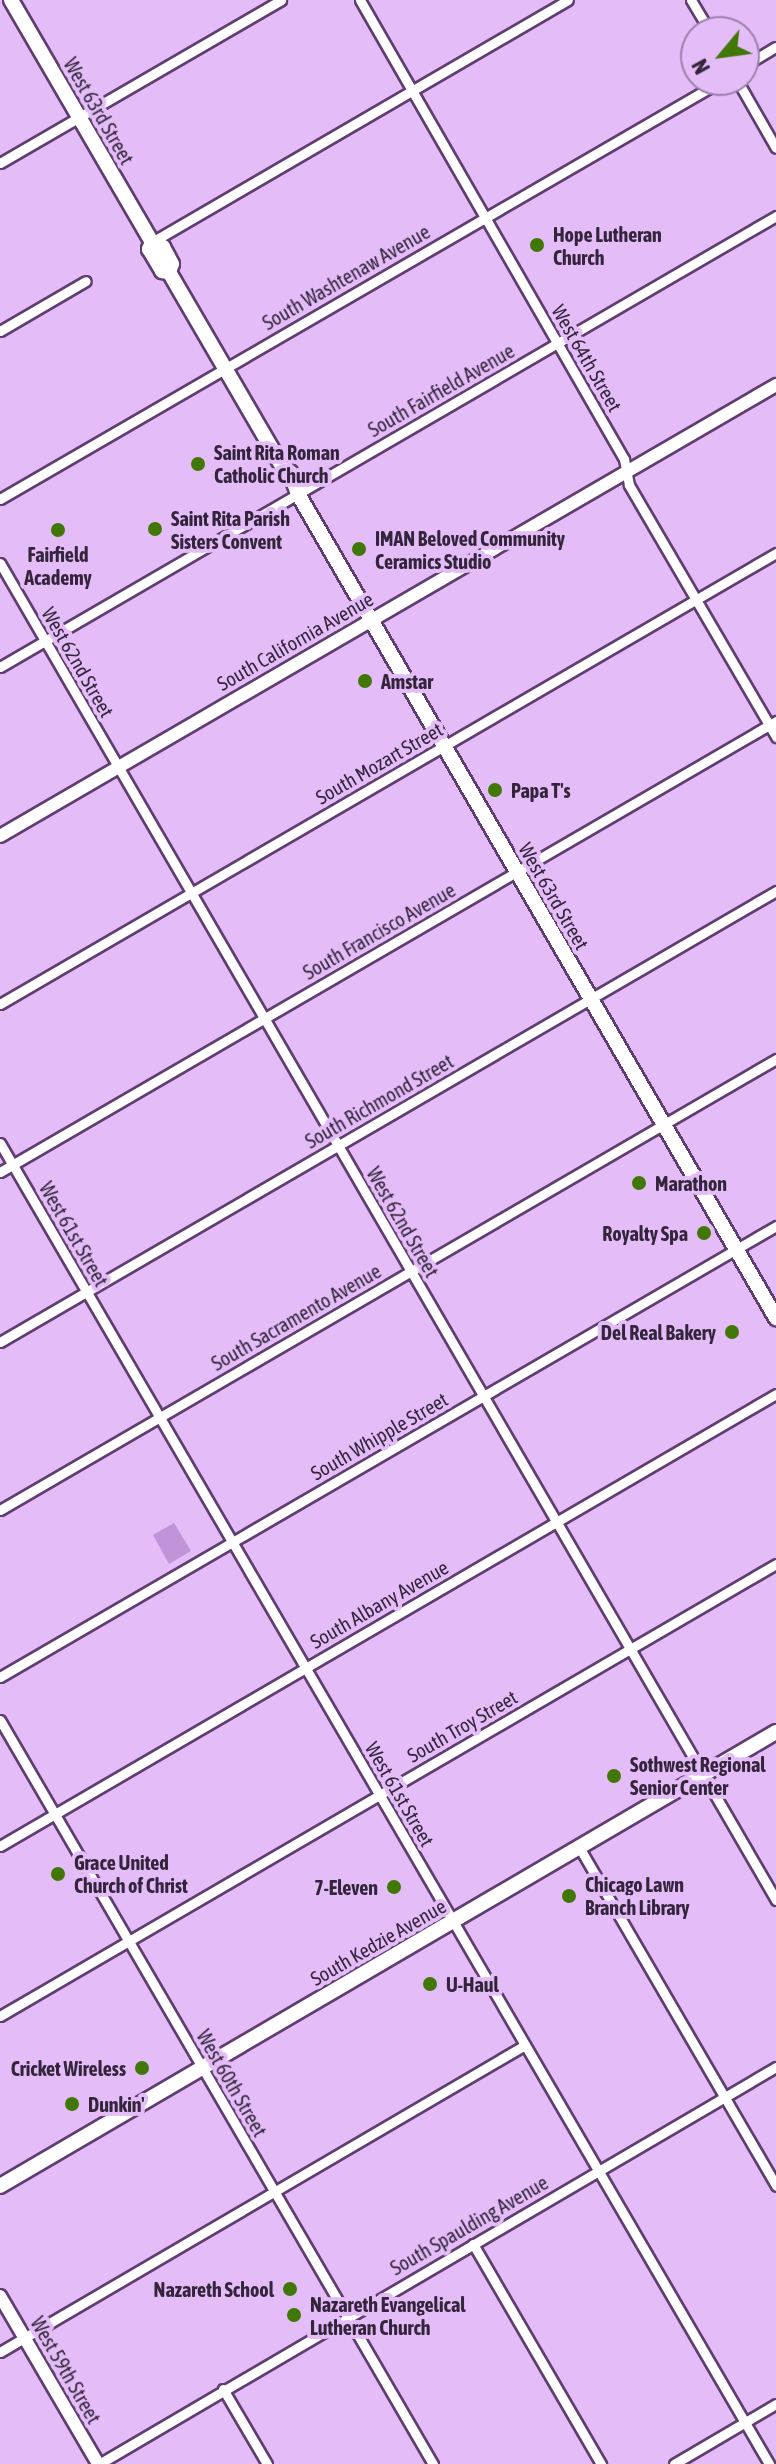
<!DOCTYPE html>
<style>
body{margin:0}
#map{position:relative;width:776px;height:2464px;overflow:hidden;background:#e4bdf8;font-family:"Asap Condensed",sans-serif}
div>[style]{position:absolute}
.green>*{inset:0;background:#c193d8}
.roads{filter:drop-shadow(2px 0 #603d70) drop-shadow(-2px 0 #603d70) drop-shadow(0 2px #603d70) drop-shadow(0 -2px #603d70)}
.minor>*{height:9px;margin:-4.5px;padding:0 4.5px;transform-origin:4.5px;border-radius:4.5px;background:#fff}
.tertiary>*{height:12px;margin:-6px;padding:0 6px;transform-origin:6px;border-radius:6px;background:#fff}
.secondary>*{height:14px;margin:-7px;padding:0 7px;transform-origin:7px;border-radius:7px;background:#fff}
.dots>*{width:22px;height:22px;translate:-50% -50%;box-sizing:border-box;border:4px solid #e4bdf8;border-radius:50%}
span{translate:-50% -50%;white-space:nowrap;text-align:center;line-height:1.15;-webkit-text-stroke:8px #e4bdf8;paint-order:stroke}
.street-label{font-size:20px;color:#34253c}
.poi-label{font-size:20px;color:#34253c;font-weight:700}
.left{translate:0 -50%;text-align:left}
.right{translate:-100% -50%;text-align:right}
.north{position:absolute;left:680px;top:16px;width:80px;height:80px;box-sizing:border-box;background:#e4bdf8;border:2px solid #9e80ad;border-radius:50%;rotate:241deg;font-size:22px;font-weight:700;line-height:32px;text-align:center;color:#34253c}
.north::after{content:'';display:block;margin:auto;width:28px;height:36px;background:#407706;clip-path:polygon(50% 0,100% 100%,50% 72%,0 100%)}
</style>
<div id="map">
<div class="green">
<div style="clip-path:polygon(174px 1523px,191px 1551px,169px 1564px,153px 1535px)"></div>
</div>
<div class="roads">
<div class="minor">
<div style="left:360px;top:0;width:530px;rotate:60.09deg"></div>
<div style="left:624px;top:459px;width:26px;rotate:79deg"></div>
<div style="left:629px;top:485px;width:292px;rotate:59.7deg"></div>
<div style="left:691px;top:0;width:37px;rotate:59deg"></div>
<div style="left:744px;top:66px;width:37px;rotate:-31deg"></div>
<div style="left:737px;top:80px;width:78px;rotate:60.2deg"></div>
<div style="left:0;top:163px;width:325px;rotate:-30.1deg"></div>
<div style="left:152px;top:242px;width:481px;rotate:-30.2deg"></div>
<div style="left:0;top:331px;width:99px;rotate:-30.2deg"></div>
<div style="left:0;top:499px;width:822px;rotate:-30.09deg"></div>
<div style="left:0;top:563px;width:1546px;rotate:59.87deg"></div>
<div style="left:0;top:667px;width:898px;rotate:-30.16deg"></div>
<div style="left:0;top:1004px;width:898px;rotate:-30.16deg"></div>
<div style="left:0;top:1143px;width:1529px;rotate:59.79deg"></div>
<div style="left:0;top:1172px;width:898px;rotate:-30.16deg"></div>
<div style="left:0;top:1342px;width:898px;rotate:-30.16deg"></div>
<div style="left:0;top:1510px;width:898px;rotate:-30.16deg"></div>
<div style="left:0;top:1677px;width:898px;rotate:-30.16deg"></div>
<div style="left:0;top:1720px;width:861px;rotate:59.8deg"></div>
<div style="left:0;top:1846px;width:898px;rotate:-30.22deg"></div>
<div style="left:579px;top:1847px;width:392px;rotate:59.8deg"></div>
<div style="left:0;top:2016px;width:898px;rotate:-30.22deg"></div>
<div style="left:473px;top:2244px;width:255px;rotate:59.8deg"></div>
<div style="left:0;top:2352px;width:608px;rotate:-30.32deg"></div>
<div style="left:223px;top:2389px;width:87px;rotate:59.6deg"></div>
<div style="left:99px;top:2464px;width:785px;rotate:-30.39deg"></div>
<div style="left:674px;top:2464px;width:118px;rotate:-30.5deg"></div>
</div>
<div class="tertiary">
<div style="left:0;top:836px;width:898px;rotate:-30.16deg"></div>
<div style="left:0;top:2296px;width:194px;rotate:59.7deg"></div>
</div>
<div class="secondary">
<div style="left:11px;top:0;width:280px;rotate:59.8deg"></div>
<div style="left:152px;top:242px;width:8px;rotate:113deg"></div>
<div style="left:149px;top:249px;width:26px;rotate:59deg"></div>
<div style="left:162px;top:271px;width:7px;rotate:8deg"></div>
<div style="left:169px;top:272px;width:227px;rotate:59.8deg"></div>
<div style="left:283px;top:468px;width:8px;rotate:30deg"></div>
<div style="left:290px;top:472px;width:23px;rotate:70deg"></div>
<div style="left:298px;top:494px;width:953px;rotate:59.88deg"></div>
<div style="left:152px;top:242px;width:12px;rotate:24deg"></div>
<div style="left:163px;top:247px;width:19px;rotate:62deg"></div>
<div style="left:172px;top:264px;width:9px;rotate:111deg"></div>
<div style="left:0;top:2186px;width:899px;rotate:-30.33deg"></div>
</div>
</div>
<div class="dots">
<div style="left:537px;top:245px;background:#407706"></div>
<div style="left:198px;top:464px;background:#407706"></div>
<div style="left:155px;top:529px;background:#407706"></div>
<div style="left:58px;top:530px;background:#407706"></div>
<div style="left:359px;top:549px;background:#407706"></div>
<div style="left:365px;top:681px;background:#407706"></div>
<div style="left:495px;top:790px;background:#407706"></div>
<div style="left:639px;top:1183px;background:#407706"></div>
<div style="left:704px;top:1233px;background:#407706"></div>
<div style="left:732px;top:1332px;background:#407706"></div>
<div style="left:614px;top:1776px;background:#407706"></div>
<div style="left:58px;top:1874px;background:#407706"></div>
<div style="left:394px;top:1887px;background:#407706"></div>
<div style="left:569px;top:1896px;background:#407706"></div>
<div style="left:430px;top:1984px;background:#407706"></div>
<div style="left:142px;top:2068px;background:#407706"></div>
<div style="left:72px;top:2104px;background:#407706"></div>
<div style="left:290px;top:2289px;background:#407706"></div>
<div style="left:294px;top:2315px;background:#407706"></div>
</div>
<div class="street-label">
<span style="left:99px;top:111px;rotate:60deg">West 63rd Street</span>
<span style="left:346px;top:277px;rotate:-30deg">South Washtenaw Avenue</span>
<span style="left:587px;top:358px;rotate:60deg">West 64th Street</span>
<span style="left:441px;top:390px;rotate:-30deg">South Fairfield Avenue</span>
<span style="left:295px;top:641px;rotate:-30deg">South California Avenue</span>
<span style="left:78px;top:662px;rotate:60deg">West 62nd Street</span>
<span style="left:379px;top:763px;rotate:-30deg">South Mozart Street</span>
<span style="left:554px;top:896px;rotate:60deg">West 63rd Street</span>
<span style="left:379px;top:931px;rotate:-30deg">South Francisco Avenue</span>
<span style="left:379px;top:1101px;rotate:-30deg">South Richmond Street</span>
<span style="left:403px;top:1222px;rotate:60deg">West 62nd Street</span>
<span style="left:74px;top:1234px;rotate:60deg">West 61st Street</span>
<span style="left:296px;top:1317px;rotate:-30deg">South Sacramento Avenue</span>
<span style="left:379px;top:1436px;rotate:-30deg">South Whipple Street</span>
<span style="left:379px;top:1604px;rotate:-30deg">South Albany Avenue</span>
<span style="left:462px;top:1726px;rotate:-30deg">South Troy Street</span>
<span style="left:400px;top:1794px;rotate:60deg">West 61st Street</span>
<span style="left:378px;top:1942px;rotate:-30deg">South Kedzie Avenue</span>
<span style="left:232px;top:2083px;rotate:60deg">West 60th Street</span>
<span style="left:469px;top:2225px;rotate:-30deg">South Spaulding Avenue</span>
<span style="left:66px;top:2370px;rotate:60deg">West 59th Street</span>
</div>
<div class="poi-label">
<span class="left" style="left:553px;top:246px">Hope Lutheran<br>Church</span>
<span class="left" style="left:214px;top:464px">Saint Rita Roman<br>Catholic Church</span>
<span class="left" style="left:171px;top:530px">Saint Rita Parish<br>Sisters Convent</span>
<span class="left" style="left:375px;top:550px">IMAN Beloved Community<br>Ceramics Studio</span>
<span style="left:58px;top:566px">Fairfield<br>Academy</span>
<span class="left" style="left:381px;top:681px">Amstar</span>
<span class="left" style="left:511px;top:790px">Papa T's</span>
<span class="left" style="left:655px;top:1183px">Marathon</span>
<span class="right" style="left:688px;top:1233px">Royalty Spa</span>
<span class="right" style="left:716px;top:1332px">Del Real Bakery</span>
<span class="left" style="left:630px;top:1776px">Sothwest Regional<br>Senior Center</span>
<span class="left" style="left:74px;top:1874px">Grace United<br>Church of Christ</span>
<span class="left" style="left:585px;top:1896px">Chicago Lawn<br>Branch Library</span>
<span class="right" style="left:378px;top:1887px">7-Eleven</span>
<span class="left" style="left:446px;top:1984px">U-Haul</span>
<span class="right" style="left:126px;top:2068px">Cricket Wireless</span>
<span class="left" style="left:88px;top:2104px">Dunkin'</span>
<span class="right" style="left:274px;top:2289px">Nazareth School</span>
<span class="left" style="left:310px;top:2316px">Nazareth Evangelical<br>Lutheran Church</span>
</div>
<div class="north">N</div>
</div>
